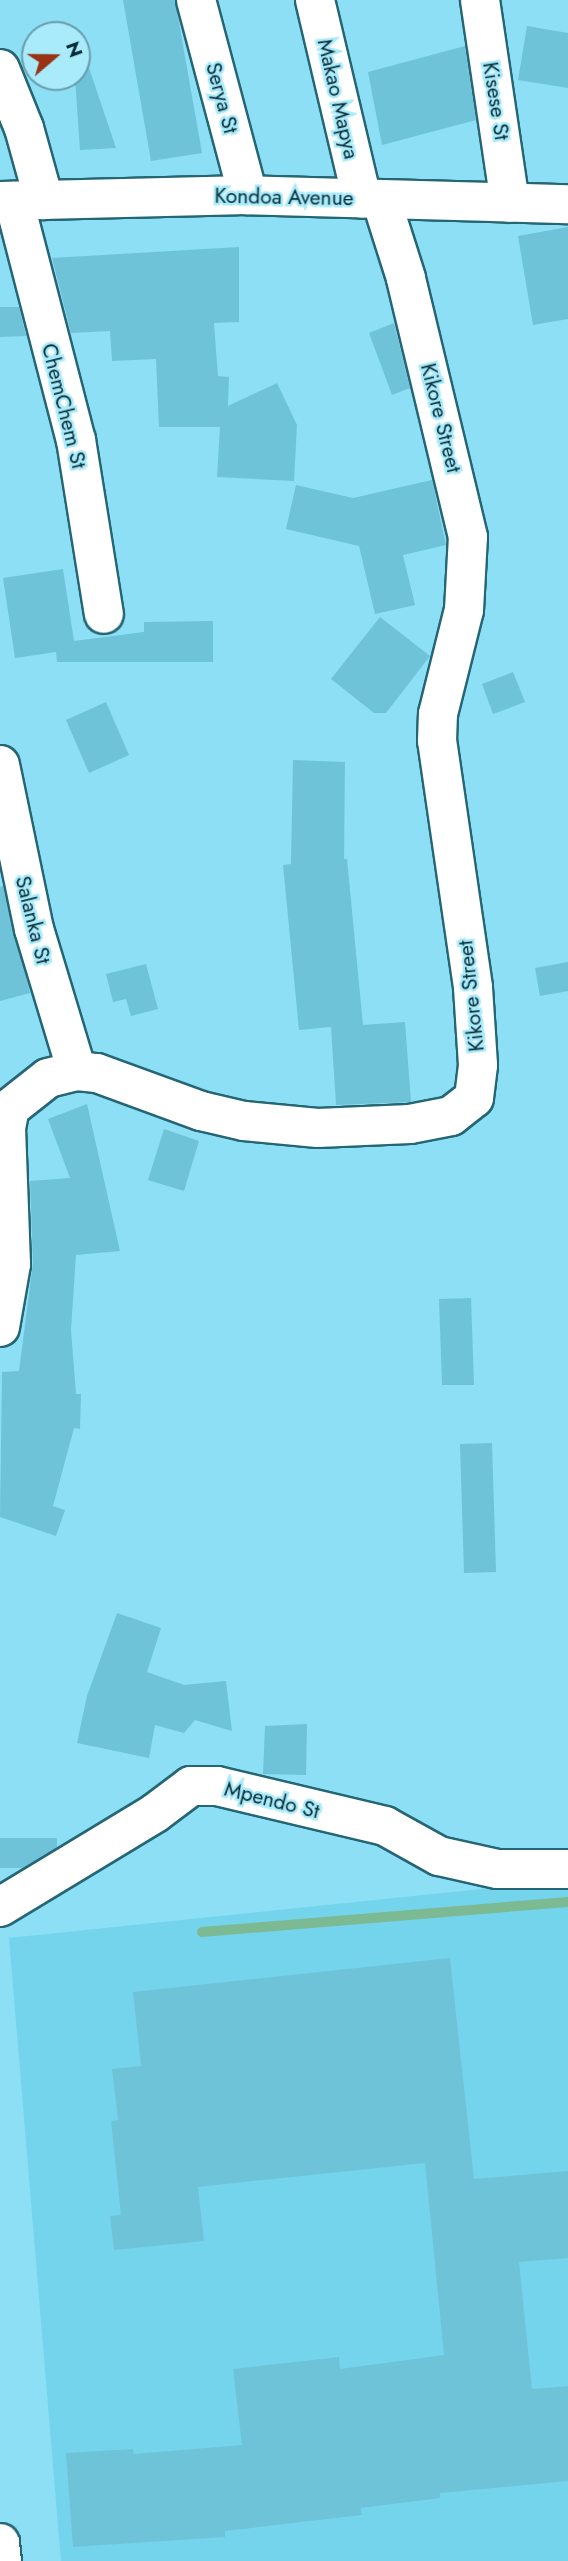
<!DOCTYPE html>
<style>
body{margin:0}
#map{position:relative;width:568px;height:2561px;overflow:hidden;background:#8cdff5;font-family:Jost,sans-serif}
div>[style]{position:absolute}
.built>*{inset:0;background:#74d4ec}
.stream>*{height:10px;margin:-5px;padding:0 5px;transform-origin:5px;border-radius:5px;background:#7bba93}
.building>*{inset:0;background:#6fc3d8}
.roads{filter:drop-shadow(2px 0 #256675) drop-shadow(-2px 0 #256675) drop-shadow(0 2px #256675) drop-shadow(0 -2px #256675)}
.minor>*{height:38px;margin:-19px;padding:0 19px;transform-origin:19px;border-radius:19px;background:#fff}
span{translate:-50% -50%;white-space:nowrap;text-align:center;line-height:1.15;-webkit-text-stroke:5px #a9eafb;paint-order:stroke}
.street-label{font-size:21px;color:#072c35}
.north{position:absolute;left:21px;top:21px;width:70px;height:70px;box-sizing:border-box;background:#a9eafb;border:2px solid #689eac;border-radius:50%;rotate:70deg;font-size:19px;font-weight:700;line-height:28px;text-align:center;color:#072c35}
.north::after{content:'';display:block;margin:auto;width:24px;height:32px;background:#9a3315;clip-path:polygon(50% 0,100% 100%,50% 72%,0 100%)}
</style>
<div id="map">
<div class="built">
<div style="clip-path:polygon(568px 1880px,568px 2561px,61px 2561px,9px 1938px)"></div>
</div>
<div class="stream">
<div style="left:202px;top:1932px;width:367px;rotate:-4.7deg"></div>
</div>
<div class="building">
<div style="clip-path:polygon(123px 0,175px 0,202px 153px,151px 161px)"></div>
<div style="clip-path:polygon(527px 26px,568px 33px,568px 88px,518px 80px)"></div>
<div style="clip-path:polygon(465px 46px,476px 120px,382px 145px,368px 72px)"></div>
<div style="clip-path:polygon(83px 50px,116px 148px,80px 150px,75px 77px,77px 51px)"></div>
<div style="clip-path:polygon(568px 227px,568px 319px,533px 325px,518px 236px)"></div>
<div style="clip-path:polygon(239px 247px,239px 322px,214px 323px,218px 376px,229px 377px,228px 406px,277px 383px,297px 425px,294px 481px,217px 477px,220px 427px,159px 427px,156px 359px,112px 361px,110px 331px,71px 333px,52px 258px)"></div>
<div style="clip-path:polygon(0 307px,19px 307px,26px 336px,0 337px)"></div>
<div style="clip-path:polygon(394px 323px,410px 388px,392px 395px,369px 333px)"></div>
<div style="clip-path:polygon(432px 480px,446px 545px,403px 555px,415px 605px,375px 614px,359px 546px,286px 529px,296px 485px,353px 498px)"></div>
<div style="clip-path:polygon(63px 569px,74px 641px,144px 632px,144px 622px,213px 621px,213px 662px,57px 662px,56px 652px,15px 658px,3px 578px)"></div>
<div style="clip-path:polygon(380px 617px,430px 656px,386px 713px,374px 713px,331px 679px)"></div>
<div style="clip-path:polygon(513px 672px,525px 702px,493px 714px,482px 684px)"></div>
<div style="clip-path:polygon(106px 702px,129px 755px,89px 773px,66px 720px)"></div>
<div style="clip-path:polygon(293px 760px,345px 762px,344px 859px,347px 859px,363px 1025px,405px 1022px,411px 1102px,336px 1105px,331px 1027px,299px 1030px,283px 865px,291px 864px)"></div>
<div style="clip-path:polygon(3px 886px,30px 993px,0 1001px,0 887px)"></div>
<div style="clip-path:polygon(568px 962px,568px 991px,540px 996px,535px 968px)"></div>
<div style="clip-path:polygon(146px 964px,158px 1009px,131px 1016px,126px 999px,113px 1002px,106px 974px)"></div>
<div style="clip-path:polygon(87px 1104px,120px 1251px,76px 1255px,71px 1330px,76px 1394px,81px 1394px,80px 1429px,74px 1428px,53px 1506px,65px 1510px,56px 1536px,0 1517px,2px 1372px,19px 1371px,33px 1263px,30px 1181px,70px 1178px,48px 1119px)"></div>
<div style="clip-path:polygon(164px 1129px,199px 1141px,184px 1191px,148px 1180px)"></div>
<div style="clip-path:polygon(471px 1298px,474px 1385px,442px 1385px,439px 1299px)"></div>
<div style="clip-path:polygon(492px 1443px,496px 1572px,464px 1573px,460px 1444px)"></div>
<div style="clip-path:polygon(117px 1613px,161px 1628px,147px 1672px,184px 1685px,226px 1681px,232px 1731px,195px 1720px,184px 1733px,155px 1725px,149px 1758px,77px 1743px,87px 1696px)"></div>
<div style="clip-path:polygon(307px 1724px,306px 1775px,263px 1774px,265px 1726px)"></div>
<div style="clip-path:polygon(0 1838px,57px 1838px,57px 1847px,22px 1868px,0 1868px)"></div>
<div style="clip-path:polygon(450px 1958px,474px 2179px,568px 2171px,568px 2258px,519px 2262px,532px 2389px,568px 2386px,568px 2481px,440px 2493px,440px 2498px,361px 2508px,362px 2515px,225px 2531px,225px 2537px,73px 2547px,66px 2453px,133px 2449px,134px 2454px,242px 2445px,233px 2369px,339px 2357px,340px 2369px,444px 2355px,425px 2163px,198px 2187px,204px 2241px,114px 2250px,110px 2216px,121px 2215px,111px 2121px,118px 2120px,112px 2069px,141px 2066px,133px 1992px)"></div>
</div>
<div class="roads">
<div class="minor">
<div style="left:196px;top:0;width:202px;rotate:75.1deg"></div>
<div style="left:315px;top:0;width:204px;rotate:76.7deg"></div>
<div style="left:480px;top:0;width:205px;rotate:81.6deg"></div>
<div style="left:0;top:69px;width:64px;rotate:67.9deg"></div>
<div style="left:24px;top:128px;width:75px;rotate:74.5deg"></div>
<div style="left:0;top:201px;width:238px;rotate:-1.4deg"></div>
<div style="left:238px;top:195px;width:330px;rotate:1.6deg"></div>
<div style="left:14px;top:201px;width:247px;rotate:75.5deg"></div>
<div style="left:76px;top:440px;width:176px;rotate:80.9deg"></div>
<div style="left:0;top:765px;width:167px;rotate:78.3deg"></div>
<div style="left:34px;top:929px;width:148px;rotate:73.2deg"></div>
<div style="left:0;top:1327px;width:64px;rotate:-80.1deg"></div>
<div style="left:11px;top:1264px;width:136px;rotate:-92.1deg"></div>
<div style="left:6px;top:1128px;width:20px;rotate:-79deg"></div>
<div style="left:10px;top:1108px;width:48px;rotate:-38.3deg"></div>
<div style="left:48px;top:1078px;width:30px;rotate:-14deg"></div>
<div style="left:77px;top:1071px;width:20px;rotate:6deg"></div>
<div style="left:97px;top:1073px;width:111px;rotate:20.1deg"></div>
<div style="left:201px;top:1111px;width:44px;rotate:13.1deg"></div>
<div style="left:244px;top:1121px;width:74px;rotate:5.4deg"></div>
<div style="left:318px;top:1128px;width:92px;rotate:-2.5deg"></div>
<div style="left:410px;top:1124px;width:42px;rotate:-11deg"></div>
<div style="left:451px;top:1116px;width:29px;rotate:-38deg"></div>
<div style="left:474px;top:1098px;width:33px;rotate:-83deg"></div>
<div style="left:478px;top:1065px;width:78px;rotate:-93.7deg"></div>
<div style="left:473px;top:987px;width:249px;rotate:-98.3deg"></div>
<div style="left:437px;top:741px;width:27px;rotate:-88deg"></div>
<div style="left:438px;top:714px;width:107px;rotate:-76deg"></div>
<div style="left:464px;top:610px;width:73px;rotate:-86.9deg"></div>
<div style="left:468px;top:537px;width:266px;rotate:-103.5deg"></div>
<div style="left:406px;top:278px;width:83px;rotate:-107.6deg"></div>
<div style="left:0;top:1907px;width:181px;rotate:-31.2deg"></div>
<div style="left:155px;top:1813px;width:45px;rotate:-36.9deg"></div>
<div style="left:191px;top:1786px;width:26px"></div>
<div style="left:217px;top:1786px;width:173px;rotate:13.4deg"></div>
<div style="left:385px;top:1826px;width:62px;rotate:29.1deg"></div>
<div style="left:439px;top:1856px;width:59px;rotate:12.6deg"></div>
<div style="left:497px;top:1869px;width:71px"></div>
<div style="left:0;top:2543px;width:18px;rotate:84deg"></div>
</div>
</div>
<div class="street-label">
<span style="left:222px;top:98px;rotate:75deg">Serya St</span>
<span style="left:338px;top:99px;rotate:77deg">Makao Mapya</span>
<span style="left:496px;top:101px;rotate:81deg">Kisese St</span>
<span style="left:284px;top:197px;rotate:1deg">Kondoa Avenue</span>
<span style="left:64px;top:406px;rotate:76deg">ChemChem St</span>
<span style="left:441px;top:418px;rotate:76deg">Kikore Street</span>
<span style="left:33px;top:920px;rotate:76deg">Salanka St</span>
<span style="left:471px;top:996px;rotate:-96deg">Kikore Street</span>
<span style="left:272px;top:1800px;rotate:14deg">Mpendo St</span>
</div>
<div class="north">N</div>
</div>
